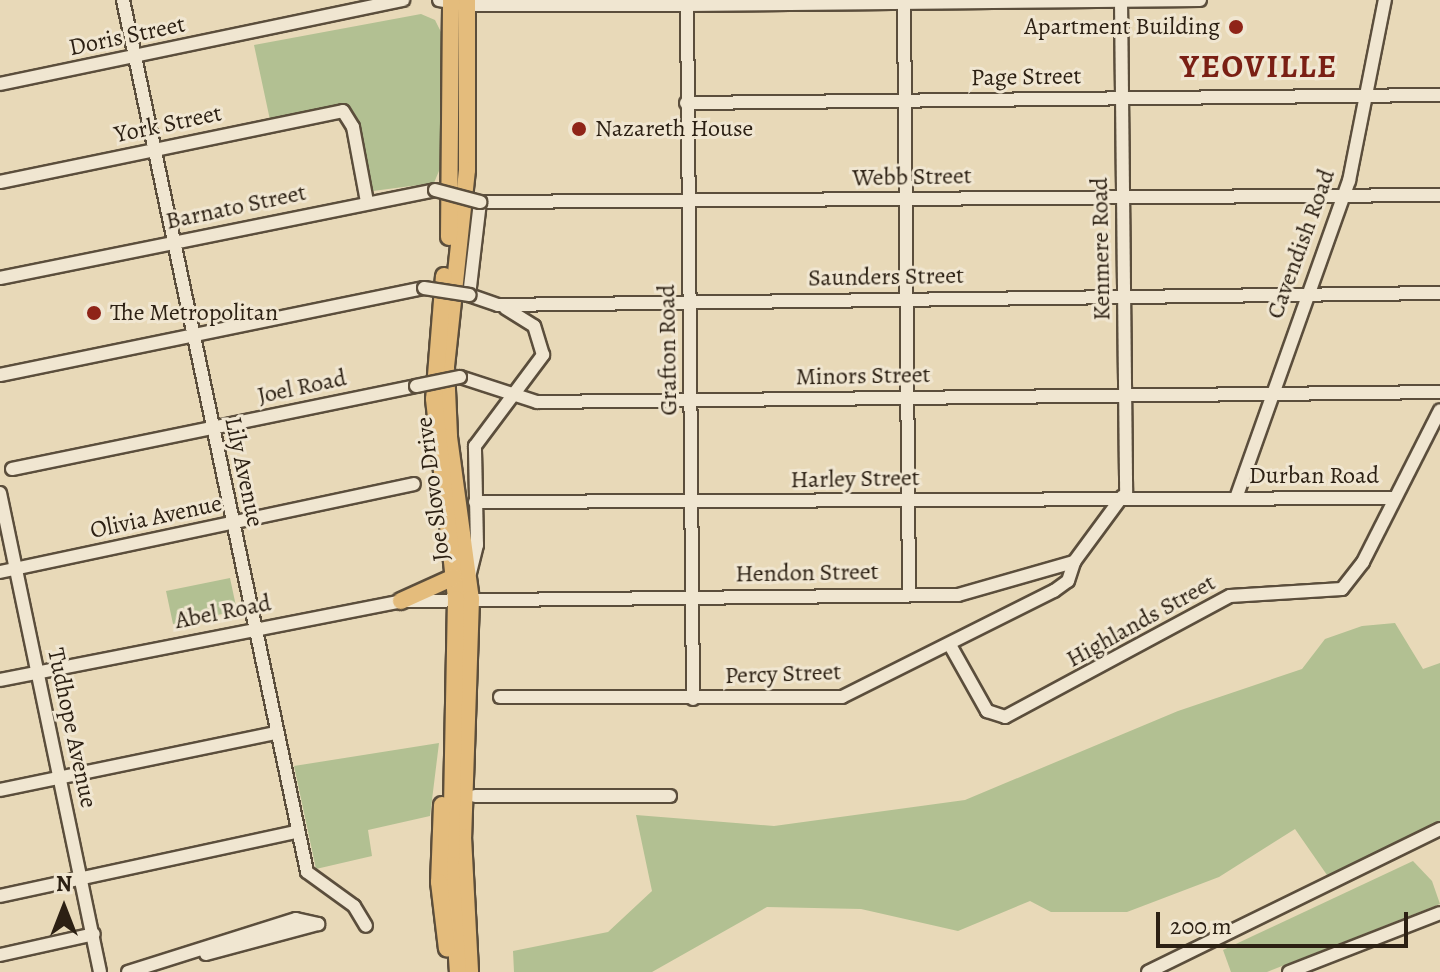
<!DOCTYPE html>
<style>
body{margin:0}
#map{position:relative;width:1440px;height:972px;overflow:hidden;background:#e8d9b8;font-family:Alegreya,serif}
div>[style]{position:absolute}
.green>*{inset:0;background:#b2c092}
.roads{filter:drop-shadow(2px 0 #5b4e3c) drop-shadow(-2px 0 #5b4e3c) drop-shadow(0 2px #5b4e3c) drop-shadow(0 -2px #5b4e3c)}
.minor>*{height:12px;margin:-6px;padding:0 6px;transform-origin:6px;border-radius:6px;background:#f0e6d1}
.major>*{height:16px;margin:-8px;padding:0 8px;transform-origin:8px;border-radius:8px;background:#e4bc7c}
.bridges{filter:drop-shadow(2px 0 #5b4e3c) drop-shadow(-2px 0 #5b4e3c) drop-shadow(0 2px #5b4e3c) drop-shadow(0 -2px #5b4e3c)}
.minor-bridge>*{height:12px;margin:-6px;padding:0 6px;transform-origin:6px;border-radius:6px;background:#f0e6d1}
.dots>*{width:22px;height:22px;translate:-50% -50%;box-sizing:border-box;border:4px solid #f0e6d1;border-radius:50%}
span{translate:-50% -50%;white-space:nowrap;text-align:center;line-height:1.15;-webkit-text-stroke:6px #f0e6d1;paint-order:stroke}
.poi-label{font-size:24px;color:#2c2013}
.right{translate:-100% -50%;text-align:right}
.left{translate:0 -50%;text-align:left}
.street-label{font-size:24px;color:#2c2013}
.district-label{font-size:32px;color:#7a1f14;font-weight:700;letter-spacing:2px}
.north{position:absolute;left:24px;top:868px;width:80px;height:80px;-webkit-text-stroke:6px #f0e6d1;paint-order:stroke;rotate:0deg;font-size:22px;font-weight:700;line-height:32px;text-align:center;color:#2c2013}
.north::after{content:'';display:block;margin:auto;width:28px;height:36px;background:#2c2013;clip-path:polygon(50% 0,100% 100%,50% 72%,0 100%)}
.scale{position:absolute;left:1156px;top:912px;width:252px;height:36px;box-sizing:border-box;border:4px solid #2c2013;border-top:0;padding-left:10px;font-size:24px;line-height:28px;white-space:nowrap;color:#2c2013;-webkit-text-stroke:6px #f0e6d1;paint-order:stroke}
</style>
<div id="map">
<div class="green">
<div style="clip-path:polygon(421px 14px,435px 20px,442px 34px,441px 166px,434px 183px,373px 191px,352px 110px,270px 120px,254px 45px)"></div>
<div style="clip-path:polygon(230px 578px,237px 611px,173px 624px,166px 591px)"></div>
<div style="clip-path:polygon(1395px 623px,1423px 669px,1440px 663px,1440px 825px,1327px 875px,1295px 829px,1219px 877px,1127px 912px,1051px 912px,1030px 901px,958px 931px,861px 909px,767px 907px,652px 972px,514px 972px,513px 951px,608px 932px,652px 891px,636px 815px,774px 826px,965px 800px,1178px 711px,1302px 669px,1325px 639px,1362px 626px)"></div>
<div style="clip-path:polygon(439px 743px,430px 816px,368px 830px,372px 856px,316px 869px,294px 766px)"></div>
<div style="clip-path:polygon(1413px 861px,1432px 881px,1440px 904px,1267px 972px,1231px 972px,1223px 950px)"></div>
</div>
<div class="roads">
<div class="minor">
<div style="left:123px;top:0;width:891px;rotate:78.08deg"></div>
<div style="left:307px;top:872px;width:58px;rotate:35.9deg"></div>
<div style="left:354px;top:906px;width:23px;rotate:59deg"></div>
<div style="left:439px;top:0;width:28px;rotate:10deg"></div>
<div style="left:467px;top:5px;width:220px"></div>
<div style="left:687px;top:5px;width:513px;rotate:-0.56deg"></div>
<div style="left:687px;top:0;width:699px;rotate:89.51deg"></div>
<div style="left:904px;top:0;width:594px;rotate:89.52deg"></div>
<div style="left:1121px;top:0;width:497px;rotate:89.4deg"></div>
<div style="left:0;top:84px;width:412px;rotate:-11.8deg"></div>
<div style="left:686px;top:103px;width:754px;rotate:-0.61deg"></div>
<div style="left:0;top:182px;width:350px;rotate:-11.7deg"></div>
<div style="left:343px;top:111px;width:19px;rotate:58deg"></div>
<div style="left:353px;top:127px;width:76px;rotate:79.4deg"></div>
<div style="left:1440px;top:195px;width:960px;rotate:179.58deg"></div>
<div style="left:480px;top:202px;width:94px;rotate:96.7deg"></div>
<div style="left:469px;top:295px;width:31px;rotate:19deg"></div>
<div style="left:498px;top:305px;width:942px;rotate:-0.73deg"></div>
<div style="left:0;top:278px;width:444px;rotate:-11.4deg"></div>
<div style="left:0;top:375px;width:433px;rotate:-11.6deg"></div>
<div style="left:460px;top:377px;width:81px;rotate:18deg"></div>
<div style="left:537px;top:402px;width:903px;rotate:-0.63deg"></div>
<div style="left:12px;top:469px;width:412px;rotate:-11.6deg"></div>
<div style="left:0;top:493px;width:489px;rotate:78.2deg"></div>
<div style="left:1236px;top:498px;width:337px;rotate:-70.4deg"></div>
<div style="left:1349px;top:181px;width:185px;rotate:-78.8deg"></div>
<div style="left:475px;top:502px;width:918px;rotate:-0.25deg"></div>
<div style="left:0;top:572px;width:423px;rotate:-12deg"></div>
<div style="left:470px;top:573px;width:29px;rotate:-76deg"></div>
<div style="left:477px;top:545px;width:99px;rotate:-91.2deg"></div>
<div style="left:475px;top:446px;width:114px;rotate:-53.2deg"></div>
<div style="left:543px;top:355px;width:30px;rotate:-107deg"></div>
<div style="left:534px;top:326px;width:34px;rotate:-148deg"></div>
<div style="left:950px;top:645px;width:76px;rotate:60.7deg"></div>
<div style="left:987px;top:711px;width:19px;rotate:18deg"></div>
<div style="left:1005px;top:717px;width:255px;rotate:-28.3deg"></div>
<div style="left:1230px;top:596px;width:112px;rotate:-3.6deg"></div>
<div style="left:1342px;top:589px;width:34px;rotate:-52deg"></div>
<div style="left:1363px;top:562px;width:170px;rotate:-63.1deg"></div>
<div style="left:0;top:680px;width:409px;rotate:-11.1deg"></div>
<div style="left:401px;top:601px;width:557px;rotate:-0.62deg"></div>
<div style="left:958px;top:595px;width:121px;rotate:-15.9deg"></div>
<div style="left:1074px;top:562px;width:81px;rotate:-53.6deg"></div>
<div style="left:500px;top:697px;width:342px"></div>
<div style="left:842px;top:697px;width:237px;rotate:-26.6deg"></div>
<div style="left:1054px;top:591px;width:17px;rotate:-36deg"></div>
<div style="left:1068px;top:581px;width:20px;rotate:-72deg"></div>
<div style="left:0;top:790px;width:282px;rotate:-11.7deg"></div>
<div style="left:475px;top:796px;width:195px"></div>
<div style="left:0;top:896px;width:304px;rotate:-12.2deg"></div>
<div style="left:206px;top:954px;width:116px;rotate:-15deg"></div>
<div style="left:0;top:955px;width:96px;rotate:-12.6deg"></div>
<div style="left:128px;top:972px;width:176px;rotate:-17.5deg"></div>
<div style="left:296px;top:919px;width:23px;rotate:13deg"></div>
<div style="left:1148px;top:972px;width:325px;rotate:-26.1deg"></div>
<div style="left:1289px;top:972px;width:162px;rotate:-21.3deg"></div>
</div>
<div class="major">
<div style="left:467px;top:0;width:170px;rotate:90deg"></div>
<div style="left:467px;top:170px;width:198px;rotate:96.1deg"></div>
<div style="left:446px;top:367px;width:70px;rotate:87.5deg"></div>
<div style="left:449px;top:437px;width:163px;rotate:82.3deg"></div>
<div style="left:471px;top:599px;width:238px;rotate:91.9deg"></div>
<div style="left:463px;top:837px;width:135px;rotate:87deg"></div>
<div style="left:449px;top:237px;width:237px;rotate:-89.5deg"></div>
<div style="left:444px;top:276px;width:123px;rotate:94.6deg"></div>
<div style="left:434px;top:399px;width:201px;rotate:83.7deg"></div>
<div style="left:456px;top:599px;width:266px;rotate:91.1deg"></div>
<div style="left:451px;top:865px;width:107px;rotate:86.3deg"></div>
<div style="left:401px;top:601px;width:58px;rotate:-24.4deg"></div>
<div style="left:442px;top:805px;width:77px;rotate:92.2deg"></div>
<div style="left:439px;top:882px;width:67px;rotate:83.2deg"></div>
</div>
</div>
<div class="bridges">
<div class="minor-bridge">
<div style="left:435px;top:190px;width:47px;rotate:14.9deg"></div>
<div style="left:424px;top:288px;width:46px;rotate:8.8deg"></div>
<div style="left:416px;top:386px;width:45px;rotate:-11.6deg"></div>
</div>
</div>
<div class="dots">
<div style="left:1236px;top:27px;background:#8f2418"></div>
<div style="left:579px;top:129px;background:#8f2418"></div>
<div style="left:94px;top:313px;background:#8f2418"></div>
</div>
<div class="poi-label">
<span class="right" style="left:1220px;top:27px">Apartment Building</span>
<span class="left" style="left:595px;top:129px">Nazareth House</span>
<span class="left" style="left:110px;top:313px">The Metropolitan</span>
</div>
<div class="street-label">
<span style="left:127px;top:36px;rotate:-12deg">Doris Street</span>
<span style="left:1026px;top:77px;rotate:-1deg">Page Street</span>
<span style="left:168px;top:124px;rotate:-12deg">York Street</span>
<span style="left:912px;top:177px;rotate:-1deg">Webb Street</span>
<span style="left:236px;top:207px;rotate:-12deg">Barnato Street</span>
<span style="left:1301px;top:244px;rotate:-70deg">Cavendish Road</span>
<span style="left:1101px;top:249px;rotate:-91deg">Kenmere Road</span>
<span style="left:886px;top:277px;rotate:-1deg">Saunders Street</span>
<span style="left:668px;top:350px;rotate:-91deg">Grafton Road</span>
<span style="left:863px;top:376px;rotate:-1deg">Minors Street</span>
<span style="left:302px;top:387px;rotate:-12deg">Joel Road</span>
<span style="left:244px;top:472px;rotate:78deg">Lily Avenue</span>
<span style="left:1314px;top:476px">Durban Road</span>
<span style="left:855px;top:479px;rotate:-1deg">Harley Street</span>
<span style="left:433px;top:489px;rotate:-97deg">Joe Slovo Drive</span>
<span style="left:156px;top:517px;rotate:-12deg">Olivia Avenue</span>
<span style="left:807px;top:573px;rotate:-1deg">Hendon Street</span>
<span style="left:223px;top:612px;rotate:-11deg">Abel Road</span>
<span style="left:1141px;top:621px;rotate:-29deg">Highlands Street</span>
<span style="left:783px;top:674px;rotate:-2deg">Percy Street</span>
<span style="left:72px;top:728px;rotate:78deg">Tudhope Avenue</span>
</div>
<div class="district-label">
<span style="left:1259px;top:66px">YEOVILLE</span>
</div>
<div class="north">N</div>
<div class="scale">200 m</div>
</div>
